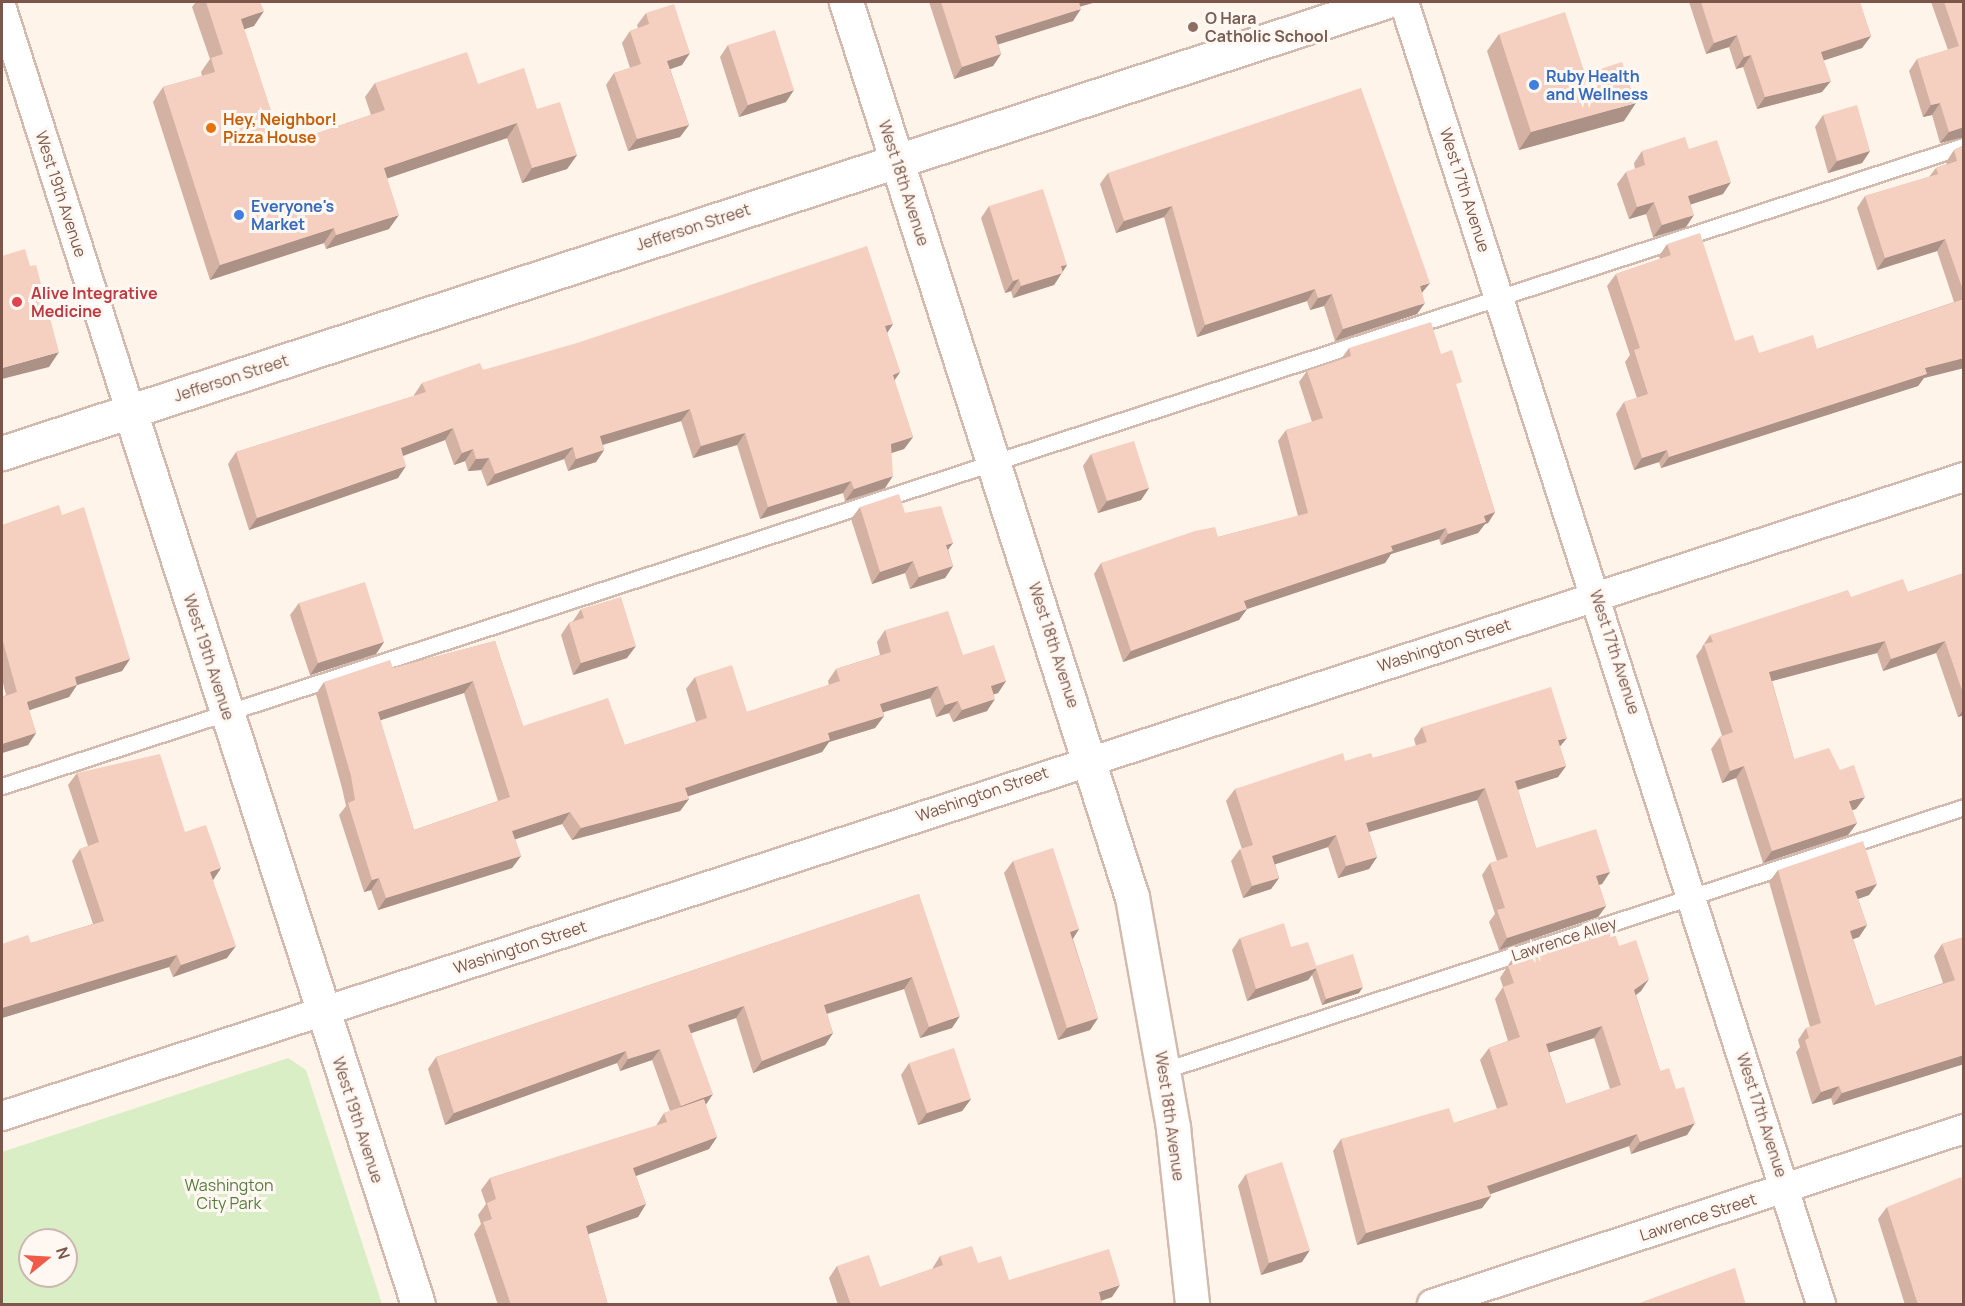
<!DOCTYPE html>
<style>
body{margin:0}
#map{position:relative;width:1965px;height:1306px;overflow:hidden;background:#fef4ea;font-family:Manrope,sans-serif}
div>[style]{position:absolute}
.green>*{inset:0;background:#daeec6}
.roads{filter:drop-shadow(2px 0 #d2baae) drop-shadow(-2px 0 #d2baae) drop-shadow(0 2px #d2baae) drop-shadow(0 -2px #d2baae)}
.service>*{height:15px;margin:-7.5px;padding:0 7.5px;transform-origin:7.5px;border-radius:7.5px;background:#fff}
.minor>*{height:28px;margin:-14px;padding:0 14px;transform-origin:14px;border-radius:14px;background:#fff}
.tertiary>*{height:33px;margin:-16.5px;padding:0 16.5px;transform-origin:16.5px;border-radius:16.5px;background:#fff}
.secondary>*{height:33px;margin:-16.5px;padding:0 16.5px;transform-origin:16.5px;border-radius:16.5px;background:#fff}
.wall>*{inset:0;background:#d3b2a4}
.shaded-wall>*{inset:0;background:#ac9186}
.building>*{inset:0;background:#f5cfbf}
.dots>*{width:16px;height:16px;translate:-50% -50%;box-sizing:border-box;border:3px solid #fff8f2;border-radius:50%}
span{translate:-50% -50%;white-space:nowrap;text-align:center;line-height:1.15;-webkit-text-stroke:6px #fff8f2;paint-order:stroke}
.education-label{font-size:16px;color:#785e54;font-weight:700}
.left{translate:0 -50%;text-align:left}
.shop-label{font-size:16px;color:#366cbe;font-weight:700}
.food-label{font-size:16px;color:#c56008;font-weight:700}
.street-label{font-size:16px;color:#7c564a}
.health-label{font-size:16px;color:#be3a42;font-weight:700}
.park-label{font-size:16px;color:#577c3e}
.frame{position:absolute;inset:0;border:3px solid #7c564a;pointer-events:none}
.north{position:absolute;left:18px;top:1228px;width:60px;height:60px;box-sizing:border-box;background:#fff8f2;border:2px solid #cbb7af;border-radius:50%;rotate:72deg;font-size:16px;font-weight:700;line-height:24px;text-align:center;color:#7c564a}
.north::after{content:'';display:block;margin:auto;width:21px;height:27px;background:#ef5b48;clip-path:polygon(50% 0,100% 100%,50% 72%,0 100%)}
</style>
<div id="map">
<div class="green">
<div style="clip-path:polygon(evenodd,288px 1058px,306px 1070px,382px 1304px,2px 1304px,2px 1152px,288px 1058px,30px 1240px,66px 1240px,66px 1276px,30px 1276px,30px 1240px)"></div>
</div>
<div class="roads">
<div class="service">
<div style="left:2px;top:786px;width:2064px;rotate:-18.07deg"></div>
<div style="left:1165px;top:1070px;width:841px;rotate:-18.22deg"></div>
</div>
<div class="minor">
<div style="left:1404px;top:2px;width:1367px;rotate:72.24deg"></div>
<div style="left:2px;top:9px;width:422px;rotate:72.3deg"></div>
<div style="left:2px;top:1116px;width:2063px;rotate:-18.04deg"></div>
<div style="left:1432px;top:1304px;width:560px;rotate:-18.21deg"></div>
</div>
<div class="tertiary">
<div style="left:130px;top:411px;width:938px;rotate:72.13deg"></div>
<div style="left:2px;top:453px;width:1454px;rotate:-18.07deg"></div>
</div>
<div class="secondary">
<div style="left:846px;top:2px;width:940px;rotate:72.28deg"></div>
<div style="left:1132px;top:897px;width:235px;rotate:79.9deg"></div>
<div style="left:1173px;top:1128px;width:177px;rotate:83.8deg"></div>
</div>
</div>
<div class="wall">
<div style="clip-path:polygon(196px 2px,260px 2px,254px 26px,244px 29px,282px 145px,371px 115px,365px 97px,375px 83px,478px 84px,537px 109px,577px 155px,567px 169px,522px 183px,507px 138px,387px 178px,389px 229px,326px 249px,324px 243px,210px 280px,153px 102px,163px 87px,202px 76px,201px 72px,210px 59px,192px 7px)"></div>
<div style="clip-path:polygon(929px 2px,1096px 2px,1080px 6px,1073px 21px,998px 44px,1001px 54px,993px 66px,954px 79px)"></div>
<div style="clip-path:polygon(1689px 2px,1864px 2px,1860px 3px,1871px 36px,1862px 48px,1824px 60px,1822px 92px,1757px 109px,1743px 67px,1736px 69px,1729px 47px,1706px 54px)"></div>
<div style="clip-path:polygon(1931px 2px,1964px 2px,1964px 137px,1940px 143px,1932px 115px,1923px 117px,1909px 71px,1917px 59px,1948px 50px)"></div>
<div style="clip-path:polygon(646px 13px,682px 65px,670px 69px,689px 125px,680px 137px,628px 151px,606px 85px,614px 73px,630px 68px,622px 43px,630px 31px,638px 28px,637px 25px)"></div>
<div style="clip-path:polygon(1499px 34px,1585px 74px,1624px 121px,1519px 150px,1487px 51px)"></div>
<div style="clip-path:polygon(728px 45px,786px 102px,739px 117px,720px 57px)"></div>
<div style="clip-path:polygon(1823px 115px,1870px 151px,1862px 163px,1828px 173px,1815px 127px)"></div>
<div style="clip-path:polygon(1964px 145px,1964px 368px,1924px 378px,1918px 386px,1661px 468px,1659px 462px,1634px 470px,1616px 414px,1624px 402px,1637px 398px,1625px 362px,1630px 355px,1607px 286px,1616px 274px,1660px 259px,1659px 256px,1667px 244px,1735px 341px,1759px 353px,1817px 349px,1954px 302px,1937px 251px,1877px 270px,1857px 208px,1865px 196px,1929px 177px,1936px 168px,1947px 164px,1946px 162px,1954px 150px)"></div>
<div style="clip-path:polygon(1689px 149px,1723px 194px,1691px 204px,1686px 227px,1653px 237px,1646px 214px,1629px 219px,1617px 184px,1626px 172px,1635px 169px,1634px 163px,1642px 151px)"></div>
<div style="clip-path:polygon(1108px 173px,1422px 293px,1417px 314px,1335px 341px,1324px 306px,1310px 310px,1307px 301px,1197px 337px,1164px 217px,1116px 233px,1100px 184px)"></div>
<div style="clip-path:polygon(989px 206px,1067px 265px,1054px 285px,1013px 298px,1011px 291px,1005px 293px,981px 218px)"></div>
<div style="clip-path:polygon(893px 324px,887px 333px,900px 372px,894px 380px,913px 437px,904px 449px,891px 453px,885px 488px,845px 501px,843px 493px,760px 519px,737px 445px,693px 458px,681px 421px,603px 445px,604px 450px,596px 462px,568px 471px,564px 459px,487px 486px,481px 470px,468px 471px,465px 461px,454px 465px,445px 440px,403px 456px,398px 478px,249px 530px,228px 464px,236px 452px,414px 396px,414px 395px,422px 383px,483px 370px)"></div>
<div style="clip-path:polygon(1349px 348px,1441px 354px,1457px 389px,1495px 512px,1488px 523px,1485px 524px,1478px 533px,1441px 545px,1439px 539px,1391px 554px,1385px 563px,1247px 609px,1239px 620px,1123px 662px,1094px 574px,1101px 563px,1218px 537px,1298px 516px,1278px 441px,1286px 430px,1312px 422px,1299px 382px,1307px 371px,1341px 359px)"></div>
<div style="clip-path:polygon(1091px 454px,1149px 488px,1141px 500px,1098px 513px,1083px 466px)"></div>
<div style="clip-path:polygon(860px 507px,905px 513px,953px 543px,948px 549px,953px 566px,945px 578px,910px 589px,905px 573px,872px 584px,851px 519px)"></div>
<div style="clip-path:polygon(62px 515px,130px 659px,122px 671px,77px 685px,69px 697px,29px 710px,36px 733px,28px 745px,2px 753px,2px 697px,6px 695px,2px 679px,2px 525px)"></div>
<div style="clip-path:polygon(1964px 573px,1964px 715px,1958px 717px,1936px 653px,1883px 671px,1877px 653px,1772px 681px,1794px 759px,1856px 809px,1852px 810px,1857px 823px,1848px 835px,1763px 863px,1736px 778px,1722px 783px,1711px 749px,1720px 737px,1722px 736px,1696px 656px,1702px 648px,1702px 647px,1710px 635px,1851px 597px,1908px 592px)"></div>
<div style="clip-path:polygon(299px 603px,384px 642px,376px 654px,310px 675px,290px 615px)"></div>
<div style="clip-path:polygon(581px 609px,627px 658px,573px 675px,561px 635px,569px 623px,573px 621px)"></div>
<div style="clip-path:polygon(evenodd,885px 630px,963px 655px,1006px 681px,998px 693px,994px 694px,987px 711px,953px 722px,949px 713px,936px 717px,930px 698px,883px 712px,884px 716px,875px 728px,829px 742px,822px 752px,688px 796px,689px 799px,680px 811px,572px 840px,562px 824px,515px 839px,521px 856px,512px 868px,378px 910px,371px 890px,364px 892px,339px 815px,346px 806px,342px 788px,316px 694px,324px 682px,393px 668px,495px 641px,523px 726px,625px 745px,696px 722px,686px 689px,695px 677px,747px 712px,829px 685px,828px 681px,836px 669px,880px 655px,877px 642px,885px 630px,464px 693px,498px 801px,414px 830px,380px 720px,464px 693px)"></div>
<div style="clip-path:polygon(1422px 727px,1560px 747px,1566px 766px,1558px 777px,1518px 790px,1536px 848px,1610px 872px,1602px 884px,1599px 885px,1606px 906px,1598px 917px,1499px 950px,1489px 922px,1495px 914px,1482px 875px,1490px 863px,1497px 861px,1477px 800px,1369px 832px,1377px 857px,1369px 869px,1338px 878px,1328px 847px,1275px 864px,1279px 878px,1271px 889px,1243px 898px,1231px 861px,1240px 849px,1242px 849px,1226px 801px,1235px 789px,1345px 761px,1373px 758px,1416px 746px,1414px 739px)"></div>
<div style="clip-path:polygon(77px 773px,185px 832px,221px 868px,213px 880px,227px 958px,173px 977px,169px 967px,2px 1018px,2px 944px,31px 943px,93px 924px,72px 861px,80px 849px,88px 846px,68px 785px)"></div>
<div style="clip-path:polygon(1013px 861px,1079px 929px,1073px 939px,1098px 1018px,1090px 1030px,1058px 1040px,1004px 873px)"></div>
<div style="clip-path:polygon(1778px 870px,1877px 884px,1869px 895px,1858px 899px,1867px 925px,1859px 937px,1853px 939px,1875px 1006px,1943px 983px,1934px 956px,1942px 944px,1964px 937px,1964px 1064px,1833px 1105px,1831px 1098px,1812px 1104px,1796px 1052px,1800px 1047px,1798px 1040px,1806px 1028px,1810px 1027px,1769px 882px)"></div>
<div style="clip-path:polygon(919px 894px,952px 1028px,920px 1038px,904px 989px,827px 1014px,833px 1033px,825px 1045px,753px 1073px,736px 1018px,691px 1033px,705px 1105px,717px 1137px,709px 1149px,636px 1176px,646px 1204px,638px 1217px,588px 1234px,608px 1305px,498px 1305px,474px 1234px,481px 1224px,478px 1215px,486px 1204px,481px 1190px,490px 1178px,656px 1126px,664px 1113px,670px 1111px,652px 1060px,620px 1071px,617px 1063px,445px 1125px,428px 1069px,436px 1057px)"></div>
<div style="clip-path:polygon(1240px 938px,1291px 947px,1316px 966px,1359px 993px,1322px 1005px,1312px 975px,1308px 980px,1247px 1001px,1232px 950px)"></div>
<div style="clip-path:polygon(evenodd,1619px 946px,1641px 991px,1636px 995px,1660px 1071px,1687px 1135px,1631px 1154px,1629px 1146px,1490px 1194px,1491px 1196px,1482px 1208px,1357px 1245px,1333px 1151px,1341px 1139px,1454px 1123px,1497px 1109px,1480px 1060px,1489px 1048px,1508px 1041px,1495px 999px,1503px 987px,1500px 978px,1514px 956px,1619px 946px,1594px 1038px,1610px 1089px,1566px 1104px,1549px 1052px,1594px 1038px)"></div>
<div style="clip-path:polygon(909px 1063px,971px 1099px,962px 1111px,918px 1125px,901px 1075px)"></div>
<div style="clip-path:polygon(1246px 1174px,1302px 1262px,1261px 1275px,1238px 1186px)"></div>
<div style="clip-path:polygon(1887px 1207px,1964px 1305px,1905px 1305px,1878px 1219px)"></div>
<div style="clip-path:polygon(940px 1256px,978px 1263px,1009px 1280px,1112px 1297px,1101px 1301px,1102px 1305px,838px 1305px,829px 1278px,837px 1266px,880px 1287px,932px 1269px)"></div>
</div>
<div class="shaded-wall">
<div style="clip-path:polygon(1075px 2px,1096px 2px,1069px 10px)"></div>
<div style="clip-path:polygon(1081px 9px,1073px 21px,987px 48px,995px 36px)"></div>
<div style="clip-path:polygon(264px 11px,254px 26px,230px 34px,241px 19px)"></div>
<div style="clip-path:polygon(1737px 35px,1729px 47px,1706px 54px,1714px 43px)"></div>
<div style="clip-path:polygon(1871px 36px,1862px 48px,1813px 64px,1821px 52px)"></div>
<div style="clip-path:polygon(690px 53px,682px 65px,659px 73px,667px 61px)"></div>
<div style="clip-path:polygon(1001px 54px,993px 66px,954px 79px,962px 67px)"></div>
<div style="clip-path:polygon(1751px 55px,1743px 67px,1736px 69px,1744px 57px)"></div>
<div style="clip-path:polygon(1831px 81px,1822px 92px,1757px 109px,1765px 97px)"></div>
<div style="clip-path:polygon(794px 90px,786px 102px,739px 117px,748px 105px)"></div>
<div style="clip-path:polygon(1636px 103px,1624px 121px,1519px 150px,1531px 132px)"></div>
<div style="clip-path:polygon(1940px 103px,1932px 115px,1923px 117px,1931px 105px)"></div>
<div style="clip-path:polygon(517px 123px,507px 138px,374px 183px,384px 168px)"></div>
<div style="clip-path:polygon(689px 125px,680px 137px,628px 151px,637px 139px)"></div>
<div style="clip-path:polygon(1964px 127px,1964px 137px,1940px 143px,1949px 132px)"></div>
<div style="clip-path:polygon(1870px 151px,1862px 163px,1828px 173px,1837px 161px)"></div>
<div style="clip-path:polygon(577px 155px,567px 169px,522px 183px,532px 168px)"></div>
<div style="clip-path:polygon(1731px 182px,1723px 194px,1680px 208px,1688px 196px)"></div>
<div style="clip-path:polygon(1654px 202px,1646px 214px,1629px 219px,1637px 207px)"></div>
<div style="clip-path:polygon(1172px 206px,1164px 217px,1116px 233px,1124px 221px)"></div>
<div style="clip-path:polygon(399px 215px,389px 229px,326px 249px,336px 235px)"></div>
<div style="clip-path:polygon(1694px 215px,1686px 227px,1653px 237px,1662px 225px)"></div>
<div style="clip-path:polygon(334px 228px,324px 243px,210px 280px,220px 265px)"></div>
<div style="clip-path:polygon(1945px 239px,1937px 251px,1877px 270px,1885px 258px)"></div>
<div style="clip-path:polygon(1067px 265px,1054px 285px,1013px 298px,1021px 286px,1061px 266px)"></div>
<div style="clip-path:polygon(1019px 279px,1011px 291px,1005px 293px,1013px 281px)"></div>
<div style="clip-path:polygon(1430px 283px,1421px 294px,1420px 286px)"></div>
<div style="clip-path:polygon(1315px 289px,1307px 301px,1197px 337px,1205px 325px)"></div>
<div style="clip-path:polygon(1332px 294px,1324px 306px,1310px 310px,1318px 298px)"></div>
<div style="clip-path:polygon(1425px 303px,1417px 314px,1335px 341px,1343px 329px)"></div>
<div style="clip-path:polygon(893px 324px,885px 336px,885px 326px)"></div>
<div style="clip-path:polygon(59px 352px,49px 367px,2px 379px,2px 368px)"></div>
<div style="clip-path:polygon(1964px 358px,1964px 368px,1924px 378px,1918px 386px,1661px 468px,1669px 457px,1925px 368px)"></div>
<div style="clip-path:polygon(900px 372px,892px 384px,893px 375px)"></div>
<div style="clip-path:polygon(690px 409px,681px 421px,592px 448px,600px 436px)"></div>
<div style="clip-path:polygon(453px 428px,445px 440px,392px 460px,401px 448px)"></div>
<div style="clip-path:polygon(745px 433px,737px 445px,693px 458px,701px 446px)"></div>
<div style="clip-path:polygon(913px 437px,904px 449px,882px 456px,891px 444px)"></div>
<div style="clip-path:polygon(573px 447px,564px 459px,487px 486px,495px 474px)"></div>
<div style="clip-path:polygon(473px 449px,465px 461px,454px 465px,462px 453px)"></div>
<div style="clip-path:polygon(604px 450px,596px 462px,568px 471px,576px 459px)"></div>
<div style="clip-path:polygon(1667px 450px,1659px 462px,1634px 470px,1642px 458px)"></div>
<div style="clip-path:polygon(489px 458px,481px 470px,468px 471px,476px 459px)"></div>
<div style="clip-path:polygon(406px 466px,398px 478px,249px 530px,257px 518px)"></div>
<div style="clip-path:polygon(893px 476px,885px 488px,845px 501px,854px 489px)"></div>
<div style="clip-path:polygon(851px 481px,843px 493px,760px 519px,768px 507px)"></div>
<div style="clip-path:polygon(1149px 488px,1141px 500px,1098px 513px,1107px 501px)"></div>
<div style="clip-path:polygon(1495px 512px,1488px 523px,1485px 524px,1478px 533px,1441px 545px,1448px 534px,1484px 516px)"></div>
<div style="clip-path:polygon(1446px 528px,1439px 539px,1391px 554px,1385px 563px,1247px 609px,1239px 620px,1123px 662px,1131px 651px,1244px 601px,1391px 546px)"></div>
<div style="clip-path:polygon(953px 543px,944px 555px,946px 545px)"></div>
<div style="clip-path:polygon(913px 561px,905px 573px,872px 584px,880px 572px)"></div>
<div style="clip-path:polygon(953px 566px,945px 578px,910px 589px,919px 577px)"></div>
<div style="clip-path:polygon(1885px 641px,1877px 653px,1761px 684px,1769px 672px)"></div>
<div style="clip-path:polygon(1945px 641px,1936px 653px,1883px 671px,1891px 659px)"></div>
<div style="clip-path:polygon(384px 642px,376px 654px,310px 675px,318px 663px)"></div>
<div style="clip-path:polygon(636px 646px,627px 658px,573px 675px,581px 663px)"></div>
<div style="clip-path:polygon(130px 659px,122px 671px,77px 685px,69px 697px,18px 714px,27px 702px,75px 677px)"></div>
<div style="clip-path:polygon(473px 681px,464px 693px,369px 724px,378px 712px)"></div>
<div style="clip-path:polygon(1006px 681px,998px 693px,983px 698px,991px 686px)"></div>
<div style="clip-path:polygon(938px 686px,930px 698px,871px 716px,880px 704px)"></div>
<div style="clip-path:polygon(995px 699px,987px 711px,953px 722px,962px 710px)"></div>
<div style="clip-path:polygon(958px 701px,949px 713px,936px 717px,945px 705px)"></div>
<div style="clip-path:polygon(1964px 709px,1964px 715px,1958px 717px)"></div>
<div style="clip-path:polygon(884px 716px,875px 728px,829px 742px,822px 752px,677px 800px,685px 788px,828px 733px)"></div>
<div style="clip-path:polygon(36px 733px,28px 745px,2px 753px,2px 744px)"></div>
<div style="clip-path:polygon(1567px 738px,1558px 749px,1558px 740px)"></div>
<div style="clip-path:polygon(1566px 766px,1558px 777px,1507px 793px,1515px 781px)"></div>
<div style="clip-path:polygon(1744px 766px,1736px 778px,1722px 783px,1730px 771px)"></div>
<div style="clip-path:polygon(1485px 788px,1477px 800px,1358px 835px,1366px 823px)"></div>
<div style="clip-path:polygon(1865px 797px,1856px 809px,1841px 813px,1849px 801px)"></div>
<div style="clip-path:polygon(689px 799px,680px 811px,572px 840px,581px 828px)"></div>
<div style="clip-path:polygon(570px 812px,562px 824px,504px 843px,512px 831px)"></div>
<div style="clip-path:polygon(1857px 823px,1848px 835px,1763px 863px,1772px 851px)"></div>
<div style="clip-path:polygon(1336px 835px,1328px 847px,1264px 868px,1272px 856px)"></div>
<div style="clip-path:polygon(521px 856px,512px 868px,378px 910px,386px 898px)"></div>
<div style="clip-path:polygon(1377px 857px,1369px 869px,1338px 878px,1346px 866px)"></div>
<div style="clip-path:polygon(221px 868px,213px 880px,210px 872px)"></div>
<div style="clip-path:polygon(1610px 872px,1602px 884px,1588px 888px,1596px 876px)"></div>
<div style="clip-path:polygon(379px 878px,371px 890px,364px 892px,372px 880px)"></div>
<div style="clip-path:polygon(1279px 878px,1271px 889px,1243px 898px,1252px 886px)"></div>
<div style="clip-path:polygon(1877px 884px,1869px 895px,1847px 903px,1855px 891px)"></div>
<div style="clip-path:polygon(1606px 906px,1598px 917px,1499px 950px,1507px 938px)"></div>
<div style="clip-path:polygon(1867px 925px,1859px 937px,1842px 943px,1850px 931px)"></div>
<div style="clip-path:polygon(1079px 929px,1071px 941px,1070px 932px)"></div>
<div style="clip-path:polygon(236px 946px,227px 958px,173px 977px,181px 965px)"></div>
<div style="clip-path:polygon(177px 955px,169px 967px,2px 1018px,2px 1008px)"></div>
<div style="clip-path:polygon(1317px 968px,1308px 980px,1247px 1001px,1256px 989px)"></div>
<div style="clip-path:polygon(912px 977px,904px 989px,816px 1017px,824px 1005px)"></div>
<div style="clip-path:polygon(1649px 979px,1641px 991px,1626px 1002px,1634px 990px)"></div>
<div style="clip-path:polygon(1363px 987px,1359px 993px,1322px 1005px,1326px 999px)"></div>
<div style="clip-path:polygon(744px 1006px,736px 1018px,680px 1037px,688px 1025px)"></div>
<div style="clip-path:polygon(960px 1016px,952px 1028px,920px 1038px,929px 1027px)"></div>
<div style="clip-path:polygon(1098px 1018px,1090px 1030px,1058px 1040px,1067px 1028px)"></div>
<div style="clip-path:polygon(1602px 1026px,1594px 1038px,1538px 1056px,1546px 1044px)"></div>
<div style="clip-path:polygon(833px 1033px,825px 1045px,753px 1073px,762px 1061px)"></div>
<div style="clip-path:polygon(660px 1049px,652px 1060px,620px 1071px,628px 1059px)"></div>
<div style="clip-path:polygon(626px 1051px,617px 1063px,445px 1125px,454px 1113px)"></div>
<div style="clip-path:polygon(1964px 1055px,1964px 1064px,1833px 1105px,1842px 1093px)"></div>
<div style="clip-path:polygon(1839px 1086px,1831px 1098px,1812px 1104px,1821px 1092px)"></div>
<div style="clip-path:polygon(713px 1094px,705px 1106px,673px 1118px,681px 1106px)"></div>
<div style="clip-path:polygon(971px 1099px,962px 1111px,918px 1125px,927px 1113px)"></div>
<div style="clip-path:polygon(1695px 1123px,1687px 1135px,1631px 1154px,1640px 1142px)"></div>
<div style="clip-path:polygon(1637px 1134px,1629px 1146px,1479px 1198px,1487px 1186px)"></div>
<div style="clip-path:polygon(717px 1137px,709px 1149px,625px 1180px,633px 1168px)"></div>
<div style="clip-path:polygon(1491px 1196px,1482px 1208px,1357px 1245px,1366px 1233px)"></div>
<div style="clip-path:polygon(646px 1204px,638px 1217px,577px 1238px,586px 1226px)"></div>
<div style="clip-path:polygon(1310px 1250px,1302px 1262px,1261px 1275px,1269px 1263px)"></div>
<div style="clip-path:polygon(1120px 1285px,1112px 1297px,1090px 1304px,1099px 1292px)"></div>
</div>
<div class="building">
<div style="clip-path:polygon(206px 2px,260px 2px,264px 11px,241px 19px,282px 145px,385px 110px,375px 83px,467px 52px,478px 84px,524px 68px,537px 109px,560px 102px,577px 155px,532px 168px,517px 123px,384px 168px,399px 215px,336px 235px,334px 228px,220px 265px,163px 87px,215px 72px,211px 58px,223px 54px)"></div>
<div style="clip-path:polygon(941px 2px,1079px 2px,1081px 9px,995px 36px,1001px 54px,962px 67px)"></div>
<div style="clip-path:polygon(1701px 2px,1860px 2px,1871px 36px,1821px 52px,1831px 81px,1765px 97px,1751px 55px,1744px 57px,1737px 35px,1714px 43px)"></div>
<div style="clip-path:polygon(1944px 2px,1964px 2px,1964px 127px,1949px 132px,1940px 103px,1931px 105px,1917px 59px,1959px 46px)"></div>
<div style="clip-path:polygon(674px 4px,690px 53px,667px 61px,689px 125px,637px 139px,614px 73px,641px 64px,630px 31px,649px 24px,646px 13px)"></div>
<div style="clip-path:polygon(1565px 12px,1585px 74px,1622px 62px,1636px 103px,1531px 132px,1499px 34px)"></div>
<div style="clip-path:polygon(775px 30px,794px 90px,748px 105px,728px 45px)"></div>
<div style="clip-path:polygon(1361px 88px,1430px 283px,1420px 286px,1425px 303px,1343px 329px,1332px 294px,1318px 298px,1315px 289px,1205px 325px,1172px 206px,1124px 221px,1108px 173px)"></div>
<div style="clip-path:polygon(1857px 105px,1870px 151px,1837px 161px,1823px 115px)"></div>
<div style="clip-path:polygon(1685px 137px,1689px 149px,1717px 140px,1731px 182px,1688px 196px,1694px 215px,1662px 225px,1654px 202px,1637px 207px,1626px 172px,1645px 165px,1642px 151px)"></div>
<div style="clip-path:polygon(1964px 145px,1964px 293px,1945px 239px,1885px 258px,1865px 196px,1938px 174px,1936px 168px,1957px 161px,1954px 150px)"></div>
<div style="clip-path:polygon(1043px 189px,1067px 265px,1061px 266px,1063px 273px,1021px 286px,1019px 279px,1013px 281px,989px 206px)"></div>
<div style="clip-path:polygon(1700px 233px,1735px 341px,1753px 335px,1759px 353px,1813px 335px,1817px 349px,1964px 299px,1964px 358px,1925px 368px,1927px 374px,1669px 457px,1667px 450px,1642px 458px,1624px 402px,1648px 394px,1634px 350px,1640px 348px,1616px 274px,1671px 255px,1667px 244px)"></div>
<div style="clip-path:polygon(867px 246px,893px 324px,885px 326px,900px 372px,893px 375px,913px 437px,891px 444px,893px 476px,854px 489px,851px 481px,768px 507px,745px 433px,701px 446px,690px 409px,600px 436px,604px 450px,576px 459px,573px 447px,495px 474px,489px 458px,476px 459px,473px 449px,462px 453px,453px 428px,401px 448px,406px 466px,257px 518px,236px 452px,426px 392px,422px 383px,480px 363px,483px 370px,577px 343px)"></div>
<div style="clip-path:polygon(25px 249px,30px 266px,36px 265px,59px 352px,2px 368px,2px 256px)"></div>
<div style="clip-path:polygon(1431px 322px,1441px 354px,1452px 350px,1462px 382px,1456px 384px,1495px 512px,1484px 516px,1486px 522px,1448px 534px,1446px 528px,1391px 546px,1393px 551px,1244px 601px,1247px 609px,1131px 651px,1101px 563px,1195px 531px,1215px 527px,1218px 537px,1308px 513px,1286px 430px,1323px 418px,1307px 371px,1351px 356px,1349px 348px)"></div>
<div style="clip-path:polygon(1134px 441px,1149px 488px,1107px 501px,1091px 454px)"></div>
<div style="clip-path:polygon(899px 494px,905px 513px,941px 506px,953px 543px,946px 545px,953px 566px,919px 577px,913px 561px,880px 572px,860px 507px)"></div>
<div style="clip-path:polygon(59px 505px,62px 515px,84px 507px,130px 659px,75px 677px,77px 685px,27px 702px,36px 733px,2px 744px,2px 697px,17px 692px,2px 638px,2px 525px)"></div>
<div style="clip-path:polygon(1964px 573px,1964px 696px,1945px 641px,1891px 659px,1885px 641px,1769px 672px,1794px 759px,1829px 748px,1840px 770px,1854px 765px,1865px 797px,1849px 801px,1857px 823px,1772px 851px,1744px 766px,1730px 771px,1720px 737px,1733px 732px,1704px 644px,1713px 642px,1710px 635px,1848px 590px,1851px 597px,1903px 579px,1908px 592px)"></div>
<div style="clip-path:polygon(365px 582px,384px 642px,318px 663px,299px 603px)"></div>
<div style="clip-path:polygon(621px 597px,636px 646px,581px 663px,569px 623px,584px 618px,581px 609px)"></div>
<div style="clip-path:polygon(evenodd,948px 611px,963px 655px,994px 645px,1006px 681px,991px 686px,995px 699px,962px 710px,958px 701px,945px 705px,938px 686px,880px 704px,884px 716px,828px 733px,830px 740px,685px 788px,689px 799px,581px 828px,570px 812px,512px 831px,521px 856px,386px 898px,379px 878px,372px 880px,348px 803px,355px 800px,351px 776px,324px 682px,390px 660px,393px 668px,495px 641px,523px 726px,608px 698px,625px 745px,707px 718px,695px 677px,732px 665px,747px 712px,840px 681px,836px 669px,891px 652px,885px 630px,948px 611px,473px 681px,510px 797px,414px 830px,378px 712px,473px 681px)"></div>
<div style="clip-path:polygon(1551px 687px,1567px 738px,1558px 740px,1566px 766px,1515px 781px,1536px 848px,1596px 829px,1610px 872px,1596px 876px,1606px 906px,1507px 938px,1497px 910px,1505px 908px,1490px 863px,1508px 857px,1485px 788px,1366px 823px,1377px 857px,1346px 866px,1336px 835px,1272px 856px,1279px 878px,1252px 886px,1240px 849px,1253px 845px,1235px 789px,1343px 753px,1345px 761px,1371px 753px,1373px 758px,1427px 742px,1422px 727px)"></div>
<div style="clip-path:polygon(160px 754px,185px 832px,206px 825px,221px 868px,210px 872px,236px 946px,181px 965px,177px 955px,2px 1008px,2px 944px,28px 935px,31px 943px,104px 921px,80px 849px,99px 842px,77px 773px)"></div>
<div style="clip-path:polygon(1863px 841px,1877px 884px,1855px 891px,1867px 925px,1850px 931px,1875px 1006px,1955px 980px,1942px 944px,1964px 937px,1964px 1055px,1842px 1093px,1839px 1086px,1821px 1092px,1805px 1040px,1809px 1038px,1806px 1028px,1821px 1023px,1778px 870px)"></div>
<div style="clip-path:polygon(1053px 848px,1079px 929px,1070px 932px,1098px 1018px,1067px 1028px,1013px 861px)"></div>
<div style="clip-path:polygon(919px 894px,960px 1016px,929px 1027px,912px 977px,824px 1005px,833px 1033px,762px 1061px,744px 1006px,688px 1025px,713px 1094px,681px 1106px,660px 1049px,628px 1059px,626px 1051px,454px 1113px,436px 1057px)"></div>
<div style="clip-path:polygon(1284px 923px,1291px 947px,1308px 942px,1317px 968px,1256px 989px,1240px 938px)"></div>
<div style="clip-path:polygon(evenodd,1612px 924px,1619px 946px,1636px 940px,1649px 979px,1634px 990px,1660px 1071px,1669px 1068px,1676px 1089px,1684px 1087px,1695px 1123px,1640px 1142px,1637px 1134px,1487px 1186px,1491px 1196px,1366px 1233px,1341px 1139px,1449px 1108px,1454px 1123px,1508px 1105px,1489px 1048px,1520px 1037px,1503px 987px,1514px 983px,1508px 966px,1516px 963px,1514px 956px,1612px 924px,1602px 1026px,1621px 1085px,1566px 1104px,1546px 1044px,1602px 1026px)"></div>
<div style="clip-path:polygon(1353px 954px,1363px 987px,1326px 999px,1316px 968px,1317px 968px,1316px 966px)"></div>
<div style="clip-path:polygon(954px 1048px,971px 1099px,927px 1113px,909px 1063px)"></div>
<div style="clip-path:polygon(704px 1099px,717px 1137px,633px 1168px,646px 1204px,586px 1226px,608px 1305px,511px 1305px,483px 1222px,492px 1219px,487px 1203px,496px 1199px,490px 1178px,667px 1122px,664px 1113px)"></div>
<div style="clip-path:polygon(1282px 1162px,1310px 1250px,1269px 1263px,1246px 1174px)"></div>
<div style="clip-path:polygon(1961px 1177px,1964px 1184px,1964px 1305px,1918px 1305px,1887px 1207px)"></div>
<div style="clip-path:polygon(972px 1246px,978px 1263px,1001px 1256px,1009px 1280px,1109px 1249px,1120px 1285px,1099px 1292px,1102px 1305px,851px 1305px,837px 1266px,869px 1255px,880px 1287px,943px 1265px,940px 1256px)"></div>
<div style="clip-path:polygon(1735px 1268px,1746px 1305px,1634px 1305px)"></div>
</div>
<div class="dots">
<div style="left:1193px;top:27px;background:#8d6e63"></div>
<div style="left:1534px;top:85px;background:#3f7fe0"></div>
<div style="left:211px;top:128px;background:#e8710a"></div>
<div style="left:239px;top:215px;background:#3f7fe0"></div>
<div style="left:17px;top:302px;background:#e0444e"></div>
</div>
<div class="education-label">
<span class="left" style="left:1205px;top:27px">O Hara<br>Catholic School</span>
</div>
<div class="shop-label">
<span class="left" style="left:1546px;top:85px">Ruby Health<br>and Wellness</span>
<span class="left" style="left:251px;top:215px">Everyone's<br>Market</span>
</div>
<div class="food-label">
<span class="left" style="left:223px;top:128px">Hey, Neighbor!<br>Pizza House</span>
</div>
<div class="street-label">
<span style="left:904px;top:183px;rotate:72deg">West 18th Avenue</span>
<span style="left:1465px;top:190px;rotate:72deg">West 17th Avenue</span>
<span style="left:61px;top:194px;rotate:72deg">West 19th Avenue</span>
<span style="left:693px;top:227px;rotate:-18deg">Jefferson Street</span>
<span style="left:231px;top:378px;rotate:-18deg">Jefferson Street</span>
<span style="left:1054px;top:645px;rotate:72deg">West 18th Avenue</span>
<span style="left:1444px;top:645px;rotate:-18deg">Washington Street</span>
<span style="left:1615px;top:652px;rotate:72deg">West 17th Avenue</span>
<span style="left:209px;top:657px;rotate:72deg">West 19th Avenue</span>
<span style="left:982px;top:794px;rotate:-19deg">Washington Street</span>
<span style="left:1564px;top:939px;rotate:-18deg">Lawrence Alley</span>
<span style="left:520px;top:947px;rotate:-18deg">Washington Street</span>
<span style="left:1762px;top:1115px;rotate:72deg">West 17th Avenue</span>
<span style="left:1170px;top:1116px;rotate:82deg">West 18th Avenue</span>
<span style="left:358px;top:1120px;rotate:72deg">West 19th Avenue</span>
<span style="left:1698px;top:1217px;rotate:-18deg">Lawrence Street</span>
</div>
<div class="health-label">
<span class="left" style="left:31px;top:302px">Alive Integrative<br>Medicine</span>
</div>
<div class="park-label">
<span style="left:229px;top:1194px">Washington<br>City Park</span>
</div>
<div class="frame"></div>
<div class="north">N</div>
</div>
